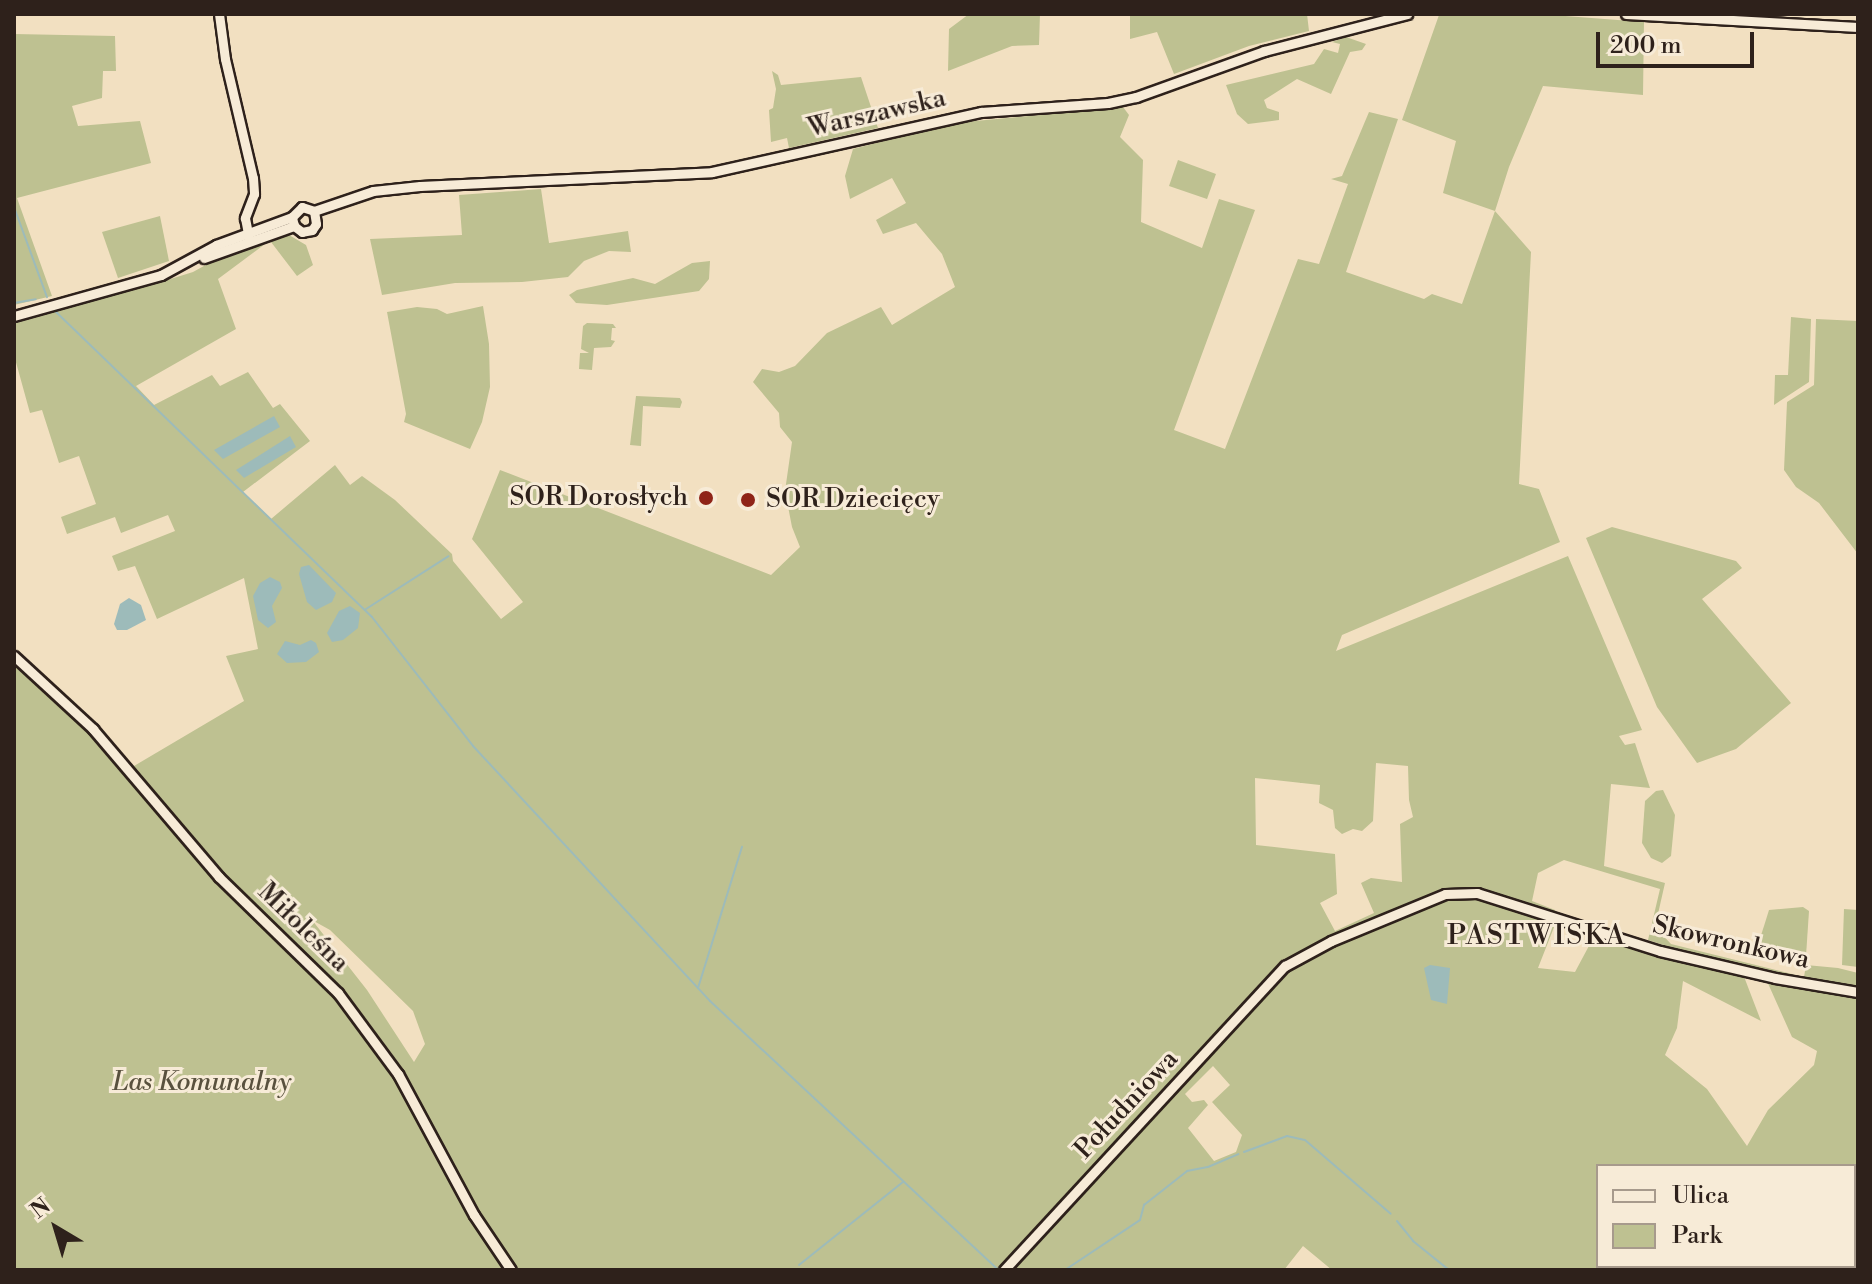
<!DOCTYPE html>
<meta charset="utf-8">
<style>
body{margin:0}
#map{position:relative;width:1872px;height:1284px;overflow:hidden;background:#f2e0c1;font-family:"Libre Bodoni",serif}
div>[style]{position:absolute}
.green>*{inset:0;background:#bec191}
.water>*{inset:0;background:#9dbbba}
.stream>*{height:2px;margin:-1px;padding:0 1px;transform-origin:1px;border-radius:1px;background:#9dbbba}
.roads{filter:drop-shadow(2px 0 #2e211b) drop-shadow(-2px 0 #2e211b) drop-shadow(0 2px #2e211b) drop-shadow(0 -2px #2e211b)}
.secondary>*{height:9px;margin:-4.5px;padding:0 4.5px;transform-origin:4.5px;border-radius:4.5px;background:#f7ebd7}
.dots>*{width:22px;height:22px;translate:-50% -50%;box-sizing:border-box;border:4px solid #f7ebd7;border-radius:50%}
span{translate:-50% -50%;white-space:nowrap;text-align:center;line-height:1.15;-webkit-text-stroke:6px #f7ebd7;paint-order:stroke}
.street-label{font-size:26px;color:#2e211b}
.poi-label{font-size:26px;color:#2e211b}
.right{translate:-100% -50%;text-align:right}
.left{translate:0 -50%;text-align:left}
.park-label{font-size:26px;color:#59513e;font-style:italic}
.neighbourhood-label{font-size:28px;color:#2e211b;letter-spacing:2px}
.frame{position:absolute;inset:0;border:16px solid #2e211b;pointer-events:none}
.legend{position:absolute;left:1596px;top:1164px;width:260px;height:104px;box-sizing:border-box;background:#f7ebd7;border:2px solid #a79a8c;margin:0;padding:10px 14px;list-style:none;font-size:24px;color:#2e211b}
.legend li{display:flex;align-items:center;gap:16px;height:40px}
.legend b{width:40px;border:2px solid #a79a8c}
.north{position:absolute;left:16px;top:1188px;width:80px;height:80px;-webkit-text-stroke:6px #f7ebd7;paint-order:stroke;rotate:322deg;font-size:22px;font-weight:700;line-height:32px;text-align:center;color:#2e211b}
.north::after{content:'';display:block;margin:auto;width:28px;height:36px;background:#2e211b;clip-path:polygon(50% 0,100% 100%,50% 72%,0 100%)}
.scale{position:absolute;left:1596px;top:32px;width:158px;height:36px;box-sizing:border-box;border:4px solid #2e211b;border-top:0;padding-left:10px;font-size:24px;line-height:28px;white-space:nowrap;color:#2e211b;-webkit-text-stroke:6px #f7ebd7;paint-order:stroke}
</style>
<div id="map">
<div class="green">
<div style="clip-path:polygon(969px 14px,1040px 14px,1039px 45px,1012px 46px,948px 71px,949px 29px)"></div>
<div style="clip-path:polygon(1130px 14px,1307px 14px,1309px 31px,1249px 46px,1174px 74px,1157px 32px,1130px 39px)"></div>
<div style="clip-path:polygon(evenodd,1539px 14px,1644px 22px,1643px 95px,1543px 86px,1509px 167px,1495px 211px,1531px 252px,1519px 484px,1539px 489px,1560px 542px,1342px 635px,1336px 651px,1568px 556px,1642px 730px,1619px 736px,1625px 745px,1635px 743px,1650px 788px,1611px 784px,1604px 866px,1665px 883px,1655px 927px,1671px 944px,1804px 977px,1806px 965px,1838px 968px,1858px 973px,1858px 990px,1707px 959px,1648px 940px,1660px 889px,1564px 860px,1538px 873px,1532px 901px,1555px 910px,1558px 917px,1538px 968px,1575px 972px,1598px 929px,1743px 974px,1761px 1021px,1683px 981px,1677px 1028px,1665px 1055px,1707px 1089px,1747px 1146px,1768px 1110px,1814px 1065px,1817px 1051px,1792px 1037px,1766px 979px,1858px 995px,1858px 1270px,1332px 1270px,1303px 1246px,1284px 1270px,14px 1270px,14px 649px,87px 716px,134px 766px,244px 701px,226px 656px,258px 649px,244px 578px,157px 619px,135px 566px,118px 571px,112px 556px,175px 531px,168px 515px,121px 533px,115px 517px,67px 534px,61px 517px,96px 504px,79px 456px,59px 463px,42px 410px,30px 413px,14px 355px,14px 322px,148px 286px,193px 272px,231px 251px,235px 254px,289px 235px,306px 245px,313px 265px,297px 276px,271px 242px,265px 244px,218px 279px,236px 329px,136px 386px,154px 405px,212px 375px,220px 386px,248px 372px,273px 408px,280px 404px,310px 441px,243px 492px,271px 519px,335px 465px,350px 485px,362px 476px,395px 500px,452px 554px,453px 561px,501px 619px,523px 602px,472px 539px,500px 470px,771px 575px,800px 547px,792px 527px,785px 491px,792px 442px,780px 427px,779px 413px,753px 382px,762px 369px,779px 372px,795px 366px,827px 333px,881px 307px,892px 325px,955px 287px,942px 254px,916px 223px,883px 234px,876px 220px,906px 203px,892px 178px,850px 199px,845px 176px,853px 149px,954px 123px,1123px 107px,1129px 115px,1120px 137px,1143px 160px,1141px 222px,1202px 248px,1219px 199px,1255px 210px,1174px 430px,1225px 449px,1298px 259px,1319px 264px,1348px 184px,1331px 179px,1342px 176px,1369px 112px,1398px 119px,1346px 272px,1424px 299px,1432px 294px,1462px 304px,1495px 211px,1443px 193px,1456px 141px,1402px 120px,1439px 15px,1539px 14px,1376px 763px,1408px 766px,1409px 800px,1413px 817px,1400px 824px,1402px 882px,1371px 878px,1361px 883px,1374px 913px,1335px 931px,1320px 903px,1337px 894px,1335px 854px,1256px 845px,1255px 778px,1320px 785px,1319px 803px,1333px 810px,1335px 828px,1342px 834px,1353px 829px,1362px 831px,1373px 821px,1376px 763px,1539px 14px,312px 920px,330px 930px,413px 1011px,425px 1044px,414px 1062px,367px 990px,312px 920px,1539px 14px,1213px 1066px,1230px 1085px,1212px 1102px,1242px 1135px,1236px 1152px,1214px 1161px,1188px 1128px,1208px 1105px,1204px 1100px,1192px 1102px,1185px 1094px,1213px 1066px,1539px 14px,1598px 1166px,1854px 1166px,1854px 1266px,1598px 1266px,1598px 1166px)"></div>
<div style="clip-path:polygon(14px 34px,115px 36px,116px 71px,103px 71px,102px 98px,72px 106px,78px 126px,140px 121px,151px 163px,17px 198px,52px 296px,14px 305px)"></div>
<div style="clip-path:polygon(1346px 37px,1366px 44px,1362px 50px,1350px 52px,1331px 94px,1297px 79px,1264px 100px,1267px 108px,1279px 112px,1279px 120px,1248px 124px,1237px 114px,1226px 85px,1314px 64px,1324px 49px,1338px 53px,1340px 44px,1332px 42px)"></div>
<div style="clip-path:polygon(772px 71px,778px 75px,781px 85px,861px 77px,878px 128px,789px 148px,787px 138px,771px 142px,769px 110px,773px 108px,776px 89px)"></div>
<div style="clip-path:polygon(1178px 160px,1216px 174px,1207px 199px,1169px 186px)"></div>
<div style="clip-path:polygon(541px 189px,549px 243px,628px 231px,631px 252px,609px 251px,584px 261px,568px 277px,522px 282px,455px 283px,382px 295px,370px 239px,462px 235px,459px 195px)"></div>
<div style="clip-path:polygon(160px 216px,169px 261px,118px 278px,102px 232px)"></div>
<div style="clip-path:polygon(710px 261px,709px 279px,699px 291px,607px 305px,576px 303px,569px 295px,577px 290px,633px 278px,655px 284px,692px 263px)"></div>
<div style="clip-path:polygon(483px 306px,489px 344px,490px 387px,482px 422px,470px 449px,404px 422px,406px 414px,387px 312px,417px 307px,437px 309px,447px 314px)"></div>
<div style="clip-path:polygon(1791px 317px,1811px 319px,1809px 382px,1774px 405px,1775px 375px,1788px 375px)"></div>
<div style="clip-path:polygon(1816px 319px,1858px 321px,1858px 554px,1819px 503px,1796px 487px,1784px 470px,1787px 402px,1814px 385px)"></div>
<div style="clip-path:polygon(587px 323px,613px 324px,616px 328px,612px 328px,611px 340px,615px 341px,611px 347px,594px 348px,592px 370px,579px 369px,580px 353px,589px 353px,581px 349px,583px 326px)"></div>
<div style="clip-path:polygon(636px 396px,680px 398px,682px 402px,680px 408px,643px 406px,641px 446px,630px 445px)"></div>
<div style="clip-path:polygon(1612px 527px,1736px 561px,1742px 568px,1702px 599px,1791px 703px,1736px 749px,1697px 763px,1657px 707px,1586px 538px)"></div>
<div style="clip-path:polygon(1663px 790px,1675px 815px,1671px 856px,1662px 863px,1651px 858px,1642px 843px,1645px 801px,1656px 791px)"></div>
<div style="clip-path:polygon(1803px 907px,1809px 911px,1806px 956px,1764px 952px,1758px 945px,1769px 910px)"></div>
<div style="clip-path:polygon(1844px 909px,1858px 910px,1858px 967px,1842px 965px)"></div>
</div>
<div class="water">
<div style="clip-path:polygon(274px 416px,280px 427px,239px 450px,223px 459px,214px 450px)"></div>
<div style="clip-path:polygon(290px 436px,296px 447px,244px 478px,236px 470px)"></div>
<div style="clip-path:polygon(309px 565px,336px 593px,332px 602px,316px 610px,307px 602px,299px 574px,301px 567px)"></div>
<div style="clip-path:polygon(270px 577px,280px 582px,282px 588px,272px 606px,276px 622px,268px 628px,258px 620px,253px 596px,260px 583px)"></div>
<div style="clip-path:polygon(129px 598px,141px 605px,146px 620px,127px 630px,117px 630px,114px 624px,120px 604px)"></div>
<div style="clip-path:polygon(350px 606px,360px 613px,358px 628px,343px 640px,332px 642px,327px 633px,339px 611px)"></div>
<div style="clip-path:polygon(311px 640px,316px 643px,319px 652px,306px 662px,287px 663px,277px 654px,285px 641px,300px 645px)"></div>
<div style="clip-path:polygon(1430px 965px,1450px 968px,1447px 1004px,1431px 1000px,1424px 968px)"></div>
</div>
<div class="stream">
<div style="left:14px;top:207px;width:96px;rotate:69.9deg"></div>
<div style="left:14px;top:303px;width:22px;rotate:-10deg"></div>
<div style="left:54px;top:310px;width:442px;rotate:44deg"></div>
<div style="left:372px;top:617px;width:164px;rotate:51.9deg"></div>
<div style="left:473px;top:746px;width:348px;rotate:47.1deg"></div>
<div style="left:710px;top:1001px;width:394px;rotate:43deg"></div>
<div style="left:366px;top:609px;width:98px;rotate:-32.6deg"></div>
<div style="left:698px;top:988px;width:148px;rotate:-72.7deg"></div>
<div style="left:1244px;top:1152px;width:46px;rotate:-20.4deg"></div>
<div style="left:1287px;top:1136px;width:18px;rotate:13deg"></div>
<div style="left:1305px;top:1140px;width:113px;rotate:40.7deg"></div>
<div style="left:1397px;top:1221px;width:26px;rotate:51deg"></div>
<div style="left:1413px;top:1241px;width:46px;rotate:38.9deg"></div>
<div style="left:799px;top:1265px;width:133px;rotate:-38.6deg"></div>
<div style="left:1065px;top:1270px;width:90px;rotate:-33.7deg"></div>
<div style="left:1140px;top:1220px;width:16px;rotate:-75deg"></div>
<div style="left:1144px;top:1205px;width:55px;rotate:-38.3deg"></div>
<div style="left:1187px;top:1171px;width:21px;rotate:-11deg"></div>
<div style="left:1208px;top:1167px;width:33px;rotate:-23deg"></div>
<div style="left:1599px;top:1270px;width:4px;rotate:-63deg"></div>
</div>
<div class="roads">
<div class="secondary">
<div style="left:219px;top:14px;width:45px;rotate:82.4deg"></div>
<div style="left:225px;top:59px;width:122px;rotate:76.8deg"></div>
<div style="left:253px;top:178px;width:16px;rotate:86deg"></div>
<div style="left:254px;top:194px;width:26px;rotate:111deg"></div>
<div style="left:245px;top:218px;width:21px;rotate:79deg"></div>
<div style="left:1626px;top:14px;width:232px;rotate:3.2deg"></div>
<div style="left:314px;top:211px;width:62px;rotate:-18.7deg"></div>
<div style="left:373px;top:191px;width:47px;rotate:-6.1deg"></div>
<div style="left:420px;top:186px;width:292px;rotate:-2.7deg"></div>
<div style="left:712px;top:172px;width:276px;rotate:-12.6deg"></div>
<div style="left:981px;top:112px;width:127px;rotate:-4.1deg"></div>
<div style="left:1108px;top:103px;width:29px;rotate:-12deg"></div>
<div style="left:1136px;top:97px;width:136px;rotate:-19.8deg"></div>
<div style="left:1264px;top:51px;width:148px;rotate:-14.5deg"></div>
<div style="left:204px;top:258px;width:96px;rotate:-19.6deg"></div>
<div style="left:14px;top:316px;width:153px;rotate:-15.6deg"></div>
<div style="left:161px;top:275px;width:63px;rotate:-28.6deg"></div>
<div style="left:216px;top:245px;width:81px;rotate:-20.2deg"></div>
<div style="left:292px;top:217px;width:14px;rotate:-45deg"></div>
<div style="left:302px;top:207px;width:13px;rotate:18deg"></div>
<div style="left:314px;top:211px;width:13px;rotate:81deg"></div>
<div style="left:316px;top:224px;width:7px;rotate:124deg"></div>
<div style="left:312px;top:230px;width:10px;rotate:169deg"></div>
<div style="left:302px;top:232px;width:10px;rotate:-143deg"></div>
<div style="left:294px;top:226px;width:9px;rotate:-103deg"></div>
<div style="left:14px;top:656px;width:108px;rotate:42.7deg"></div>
<div style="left:93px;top:729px;width:194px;rotate:49.6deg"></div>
<div style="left:219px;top:877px;width:166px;rotate:44.3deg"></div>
<div style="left:338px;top:993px;width:101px;rotate:53.5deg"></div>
<div style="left:398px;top:1074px;width:160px;rotate:61.7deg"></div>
<div style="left:474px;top:1215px;width:66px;rotate:56.1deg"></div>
<div style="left:1004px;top:1270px;width:414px;rotate:-47.3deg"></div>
<div style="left:1285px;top:966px;width:52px;rotate:-28.5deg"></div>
<div style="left:1331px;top:941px;width:123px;rotate:-22.4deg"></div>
<div style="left:1445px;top:894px;width:32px;rotate:-2deg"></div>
<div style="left:1477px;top:893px;width:192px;rotate:17.6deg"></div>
<div style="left:1660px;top:951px;width:118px;rotate:13.2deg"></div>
<div style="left:1775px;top:978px;width:84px;rotate:9.6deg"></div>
</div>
</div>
<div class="dots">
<div style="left:706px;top:498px;background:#8f2418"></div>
<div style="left:748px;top:500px;background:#8f2418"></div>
</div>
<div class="street-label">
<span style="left:877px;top:114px;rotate:-13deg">Warszawska</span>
<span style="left:303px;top:928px;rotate:44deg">Miłoleśna</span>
<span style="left:1731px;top:943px;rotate:13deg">Skowronkowa</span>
<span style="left:1127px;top:1105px;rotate:-47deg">Południowa</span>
</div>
<div class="poi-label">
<span class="right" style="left:688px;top:498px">SOR Dorosłych</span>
<span class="left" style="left:766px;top:500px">SOR Dziecięcy</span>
</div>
<div class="park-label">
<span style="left:202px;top:1083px">Las Komunalny</span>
</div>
<div class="neighbourhood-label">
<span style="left:1537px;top:936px">PASTWISKA</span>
</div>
<div class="frame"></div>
<ul class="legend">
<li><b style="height:10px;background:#f7ebd7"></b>Ulica</li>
<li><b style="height:22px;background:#bec191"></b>Park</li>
</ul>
<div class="north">N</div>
<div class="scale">200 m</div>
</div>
